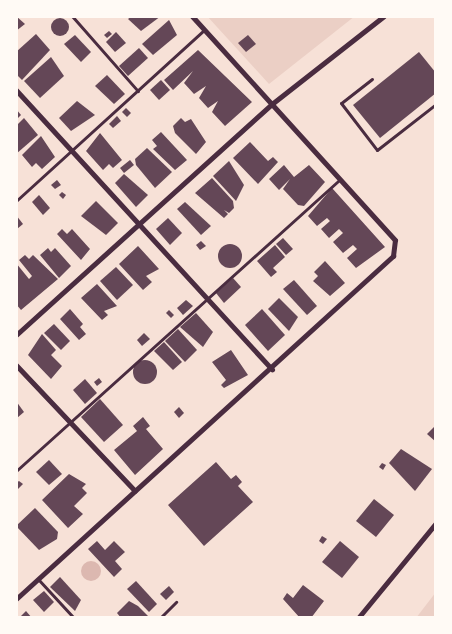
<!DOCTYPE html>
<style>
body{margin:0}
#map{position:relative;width:452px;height:634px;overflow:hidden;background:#f7e1d7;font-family:"Asap Condensed",sans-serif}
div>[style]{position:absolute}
.green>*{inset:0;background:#ebcfc5}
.water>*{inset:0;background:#dcb8b0}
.round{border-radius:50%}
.building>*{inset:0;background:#644757}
.service>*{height:3px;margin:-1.5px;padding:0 1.5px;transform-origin:1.5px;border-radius:1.5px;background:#4a2c40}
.minor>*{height:5px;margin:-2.5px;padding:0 2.5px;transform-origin:2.5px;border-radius:2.5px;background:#4a2c40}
span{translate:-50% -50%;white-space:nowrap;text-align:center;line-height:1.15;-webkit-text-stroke:5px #fffaf5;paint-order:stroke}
.frame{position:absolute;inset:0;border:18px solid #fffaf5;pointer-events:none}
</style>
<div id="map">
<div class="green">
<div style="clip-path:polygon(207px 16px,355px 16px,269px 84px)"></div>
<div style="clip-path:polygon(436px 592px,436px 618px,416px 618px)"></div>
</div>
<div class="water">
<div class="round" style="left:81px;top:561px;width:20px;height:20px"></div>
</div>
<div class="building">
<div style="clip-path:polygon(16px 16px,25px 24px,16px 31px)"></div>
<div style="clip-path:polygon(132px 16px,161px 16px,141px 31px,128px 19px)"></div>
<div class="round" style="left:51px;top:18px;width:18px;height:18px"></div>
<div style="clip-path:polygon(169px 20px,177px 35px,153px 55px,142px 44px)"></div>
<div style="clip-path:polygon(109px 31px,112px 34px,107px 38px,104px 35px)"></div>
<div style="clip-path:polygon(116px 32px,126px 43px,115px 52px,106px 42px)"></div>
<div style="clip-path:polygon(36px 34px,50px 50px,22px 80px,16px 74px,16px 52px)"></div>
<div style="clip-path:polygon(75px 35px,91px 52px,81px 62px,64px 44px)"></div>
<div style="clip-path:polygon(248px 35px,256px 44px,246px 52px,238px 43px)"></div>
<div style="clip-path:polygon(139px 48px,148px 58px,128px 76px,119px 66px)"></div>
<div style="clip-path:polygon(198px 50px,252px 102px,225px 126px,212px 112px,218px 101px,208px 108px,199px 98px,206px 86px,194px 94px,184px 83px,193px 71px,173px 90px,164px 80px)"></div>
<div style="clip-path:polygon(419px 52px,436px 73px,436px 93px,380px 138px,353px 105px)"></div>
<div style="clip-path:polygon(51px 57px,64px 76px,40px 98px,24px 81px)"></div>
<div style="clip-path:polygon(107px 75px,125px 94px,114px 104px,95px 86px)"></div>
<div style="clip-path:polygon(161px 80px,170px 90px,159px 100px,150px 90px)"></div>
<div style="clip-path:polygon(77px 101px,95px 115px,71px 131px,59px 118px)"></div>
<div style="clip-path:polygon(126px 108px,131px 113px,127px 117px,122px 112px)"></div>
<div style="clip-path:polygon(16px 109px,21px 115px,16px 120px)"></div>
<div style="clip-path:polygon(117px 116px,121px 121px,113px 128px,109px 124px)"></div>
<div style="clip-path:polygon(24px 118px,38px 135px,16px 154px,16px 126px)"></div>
<div style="clip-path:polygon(181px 118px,185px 122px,191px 119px,206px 142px,196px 154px,175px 133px,173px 126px)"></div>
<div style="clip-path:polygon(161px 132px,187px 160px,175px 170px,153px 149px,157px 146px,152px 140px)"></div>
<div style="clip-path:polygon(100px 133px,122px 160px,113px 168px,109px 164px,103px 170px,86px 151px)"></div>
<div style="clip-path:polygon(41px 136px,55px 157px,42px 169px,36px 163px,32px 167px,22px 155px)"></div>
<div style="clip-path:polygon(250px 142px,268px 161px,273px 157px,278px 162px,258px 184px,233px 158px)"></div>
<div style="clip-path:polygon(147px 148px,172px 172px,155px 188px,136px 165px,135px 159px)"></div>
<div style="clip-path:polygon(130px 160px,134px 165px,124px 173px,120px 168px)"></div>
<div style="clip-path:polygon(229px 161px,244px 185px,236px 201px,213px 176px)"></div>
<div style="clip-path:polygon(284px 165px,294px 177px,309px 165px,325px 182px,304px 206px,298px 205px,283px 189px,290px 179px,279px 190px,269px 179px)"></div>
<div style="clip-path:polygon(124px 174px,148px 195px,136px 207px,115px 183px)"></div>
<div style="clip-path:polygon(212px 178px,233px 201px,234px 208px,229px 213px,224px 210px,228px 214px,224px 218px,195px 193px)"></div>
<div style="clip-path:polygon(57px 180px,61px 185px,55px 189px,51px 185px)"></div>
<div style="clip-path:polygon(332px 188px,385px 247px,356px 268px,347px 258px,357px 249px,353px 245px,343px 253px,333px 242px,343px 233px,339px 229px,329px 238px,321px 229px,330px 221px,327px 218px,317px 226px,308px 216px)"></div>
<div style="clip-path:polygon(62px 192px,66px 195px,63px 199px,59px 195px)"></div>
<div style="clip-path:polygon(39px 195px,50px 208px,43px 215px,32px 202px)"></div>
<div style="clip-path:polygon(96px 201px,118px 223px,106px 235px,81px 216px)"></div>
<div style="clip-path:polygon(185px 202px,211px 226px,201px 235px,177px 209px)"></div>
<div style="clip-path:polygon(16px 215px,23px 224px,17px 229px,16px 227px)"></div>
<div style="clip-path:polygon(168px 218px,182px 233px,170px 245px,156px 229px)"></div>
<div style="clip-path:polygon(62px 229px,67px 234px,72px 229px,90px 249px,81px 260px,57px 234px)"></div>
<div style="clip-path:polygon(283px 238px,293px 249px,286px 255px,276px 244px)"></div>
<div style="clip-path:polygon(201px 241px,206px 246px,200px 250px,196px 245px)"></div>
<div class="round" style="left:218px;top:244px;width:24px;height:24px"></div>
<div style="clip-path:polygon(275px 245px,285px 257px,273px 268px,277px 272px,271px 277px,257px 261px)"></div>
<div style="clip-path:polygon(138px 246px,159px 269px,146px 276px,152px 282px,143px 290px,119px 264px)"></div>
<div style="clip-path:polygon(48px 248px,51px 252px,55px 248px,71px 266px,59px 278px,40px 255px)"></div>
<div style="clip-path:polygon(25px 255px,29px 259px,33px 255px,58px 279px,21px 310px,16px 304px,16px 263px,29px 279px,32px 276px,19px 260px)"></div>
<div style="clip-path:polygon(325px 261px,345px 283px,330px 296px,313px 281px,318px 276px,314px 272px)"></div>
<div style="clip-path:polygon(116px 267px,133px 285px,117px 300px,100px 281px)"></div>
<div style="clip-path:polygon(233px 278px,241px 287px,224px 303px,216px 293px)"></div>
<div style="clip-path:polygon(294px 280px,317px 306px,307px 315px,283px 289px)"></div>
<div style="clip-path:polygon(97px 284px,117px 306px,104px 311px,108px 315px,102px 320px,81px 298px)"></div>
<div style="clip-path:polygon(279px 298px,298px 317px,289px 331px,268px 309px)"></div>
<div style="clip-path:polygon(186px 300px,193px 306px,183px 315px,177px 308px)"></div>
<div style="clip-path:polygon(70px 309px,83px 324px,80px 327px,86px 334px,79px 340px,60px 319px)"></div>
<div style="clip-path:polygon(262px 309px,285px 335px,268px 351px,245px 325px)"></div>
<div style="clip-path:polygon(169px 310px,174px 315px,171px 318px,166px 313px)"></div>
<div style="clip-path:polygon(196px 313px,213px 332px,203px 347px,180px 327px)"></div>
<div style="clip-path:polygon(54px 324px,70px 341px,61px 350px,44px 333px)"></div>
<div style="clip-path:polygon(178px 329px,197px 350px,185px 362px,165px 341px)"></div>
<div style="clip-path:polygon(144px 333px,150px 339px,142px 346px,137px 340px)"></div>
<div style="clip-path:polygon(42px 334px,56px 350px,51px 355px,62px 366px,51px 379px,28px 355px)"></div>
<div style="clip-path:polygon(164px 342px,182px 362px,173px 370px,154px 351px)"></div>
<div style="clip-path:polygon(231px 350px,248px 375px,224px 388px,221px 385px,226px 380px,212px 362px)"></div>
<div class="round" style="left:133px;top:360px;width:24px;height:24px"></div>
<div style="clip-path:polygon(99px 378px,102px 382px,97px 386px,94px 382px)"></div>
<div style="clip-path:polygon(85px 379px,97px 393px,85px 404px,73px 390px)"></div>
<div style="clip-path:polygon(100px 399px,123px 425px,104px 442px,81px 417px)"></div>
<div style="clip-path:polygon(16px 401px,24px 412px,17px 418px,16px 417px)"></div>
<div style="clip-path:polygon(179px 407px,184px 413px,179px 418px,174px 412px)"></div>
<div style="clip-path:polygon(143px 417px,150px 426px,146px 429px,163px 449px,135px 475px,114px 450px,137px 431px,133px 426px)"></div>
<div style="clip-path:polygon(436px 425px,436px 442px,427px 434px)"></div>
<div style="clip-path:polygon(401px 449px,432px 469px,415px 491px,389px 463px)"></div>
<div style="clip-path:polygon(49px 460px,62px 474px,49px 485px,36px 472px)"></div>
<div style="clip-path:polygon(216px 462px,231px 479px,236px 475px,242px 482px,238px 486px,253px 502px,204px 546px,168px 505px)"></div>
<div style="clip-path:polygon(382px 463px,386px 465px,383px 470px,379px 467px)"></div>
<div style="clip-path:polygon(69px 474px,86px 484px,82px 488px,87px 493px,74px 506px,83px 514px,68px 528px,42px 500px)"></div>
<div style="clip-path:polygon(19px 481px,23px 484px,18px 489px,16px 483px)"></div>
<div style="clip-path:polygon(374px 499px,394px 515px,376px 537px,356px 521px)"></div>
<div style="clip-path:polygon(35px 508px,58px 532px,57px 539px,39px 550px,16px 526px)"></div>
<div style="clip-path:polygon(322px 536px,327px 539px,323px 544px,319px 541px)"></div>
<div style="clip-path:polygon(97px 541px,105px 550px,114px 541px,125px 552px,115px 561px,122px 569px,114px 577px,88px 549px)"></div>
<div style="clip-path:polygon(340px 541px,359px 557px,342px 578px,322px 562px)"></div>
<div style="clip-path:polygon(60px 577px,81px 600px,75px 611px,50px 587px)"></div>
<div style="clip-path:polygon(136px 581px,157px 604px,149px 612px,127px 589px)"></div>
<div style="clip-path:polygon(303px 585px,324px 601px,311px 618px,300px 618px,283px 599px,287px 593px,293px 598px)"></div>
<div style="clip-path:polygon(169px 586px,174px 592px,166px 600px,160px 594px)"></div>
<div style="clip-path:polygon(44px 591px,54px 602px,44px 612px,33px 600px)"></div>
<div style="clip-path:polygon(129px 601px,138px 606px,149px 617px,121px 618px,117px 613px)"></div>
<div style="clip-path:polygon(26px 611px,32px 618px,19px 618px)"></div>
</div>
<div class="service">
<div style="left:72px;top:16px;width:100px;rotate:48.7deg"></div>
<div style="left:372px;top:79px;width:39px;rotate:142deg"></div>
<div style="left:341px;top:103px;width:59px;rotate:52.5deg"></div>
<div style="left:377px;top:150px;width:75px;rotate:-37.9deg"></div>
<div style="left:16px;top:201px;width:254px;rotate:-42.3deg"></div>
<div style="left:16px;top:471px;width:436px;rotate:-42deg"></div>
<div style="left:38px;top:579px;width:53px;rotate:47.3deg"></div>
<div style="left:160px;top:618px;width:23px;rotate:-45deg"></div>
</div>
<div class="minor">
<div style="left:16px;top:90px;width:379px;rotate:47.5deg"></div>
<div style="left:16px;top:335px;width:346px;rotate:-42.1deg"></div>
<div style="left:273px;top:103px;width:141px;rotate:-38.1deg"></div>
<div style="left:16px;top:365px;width:173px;rotate:46.6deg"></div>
<div style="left:16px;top:599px;width:510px;rotate:-42.3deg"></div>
<div style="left:393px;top:256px;width:16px;rotate:-83deg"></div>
<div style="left:395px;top:240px;width:302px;rotate:-132.2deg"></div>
<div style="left:358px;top:618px;width:123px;rotate:-50.6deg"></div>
</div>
<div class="frame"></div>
</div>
